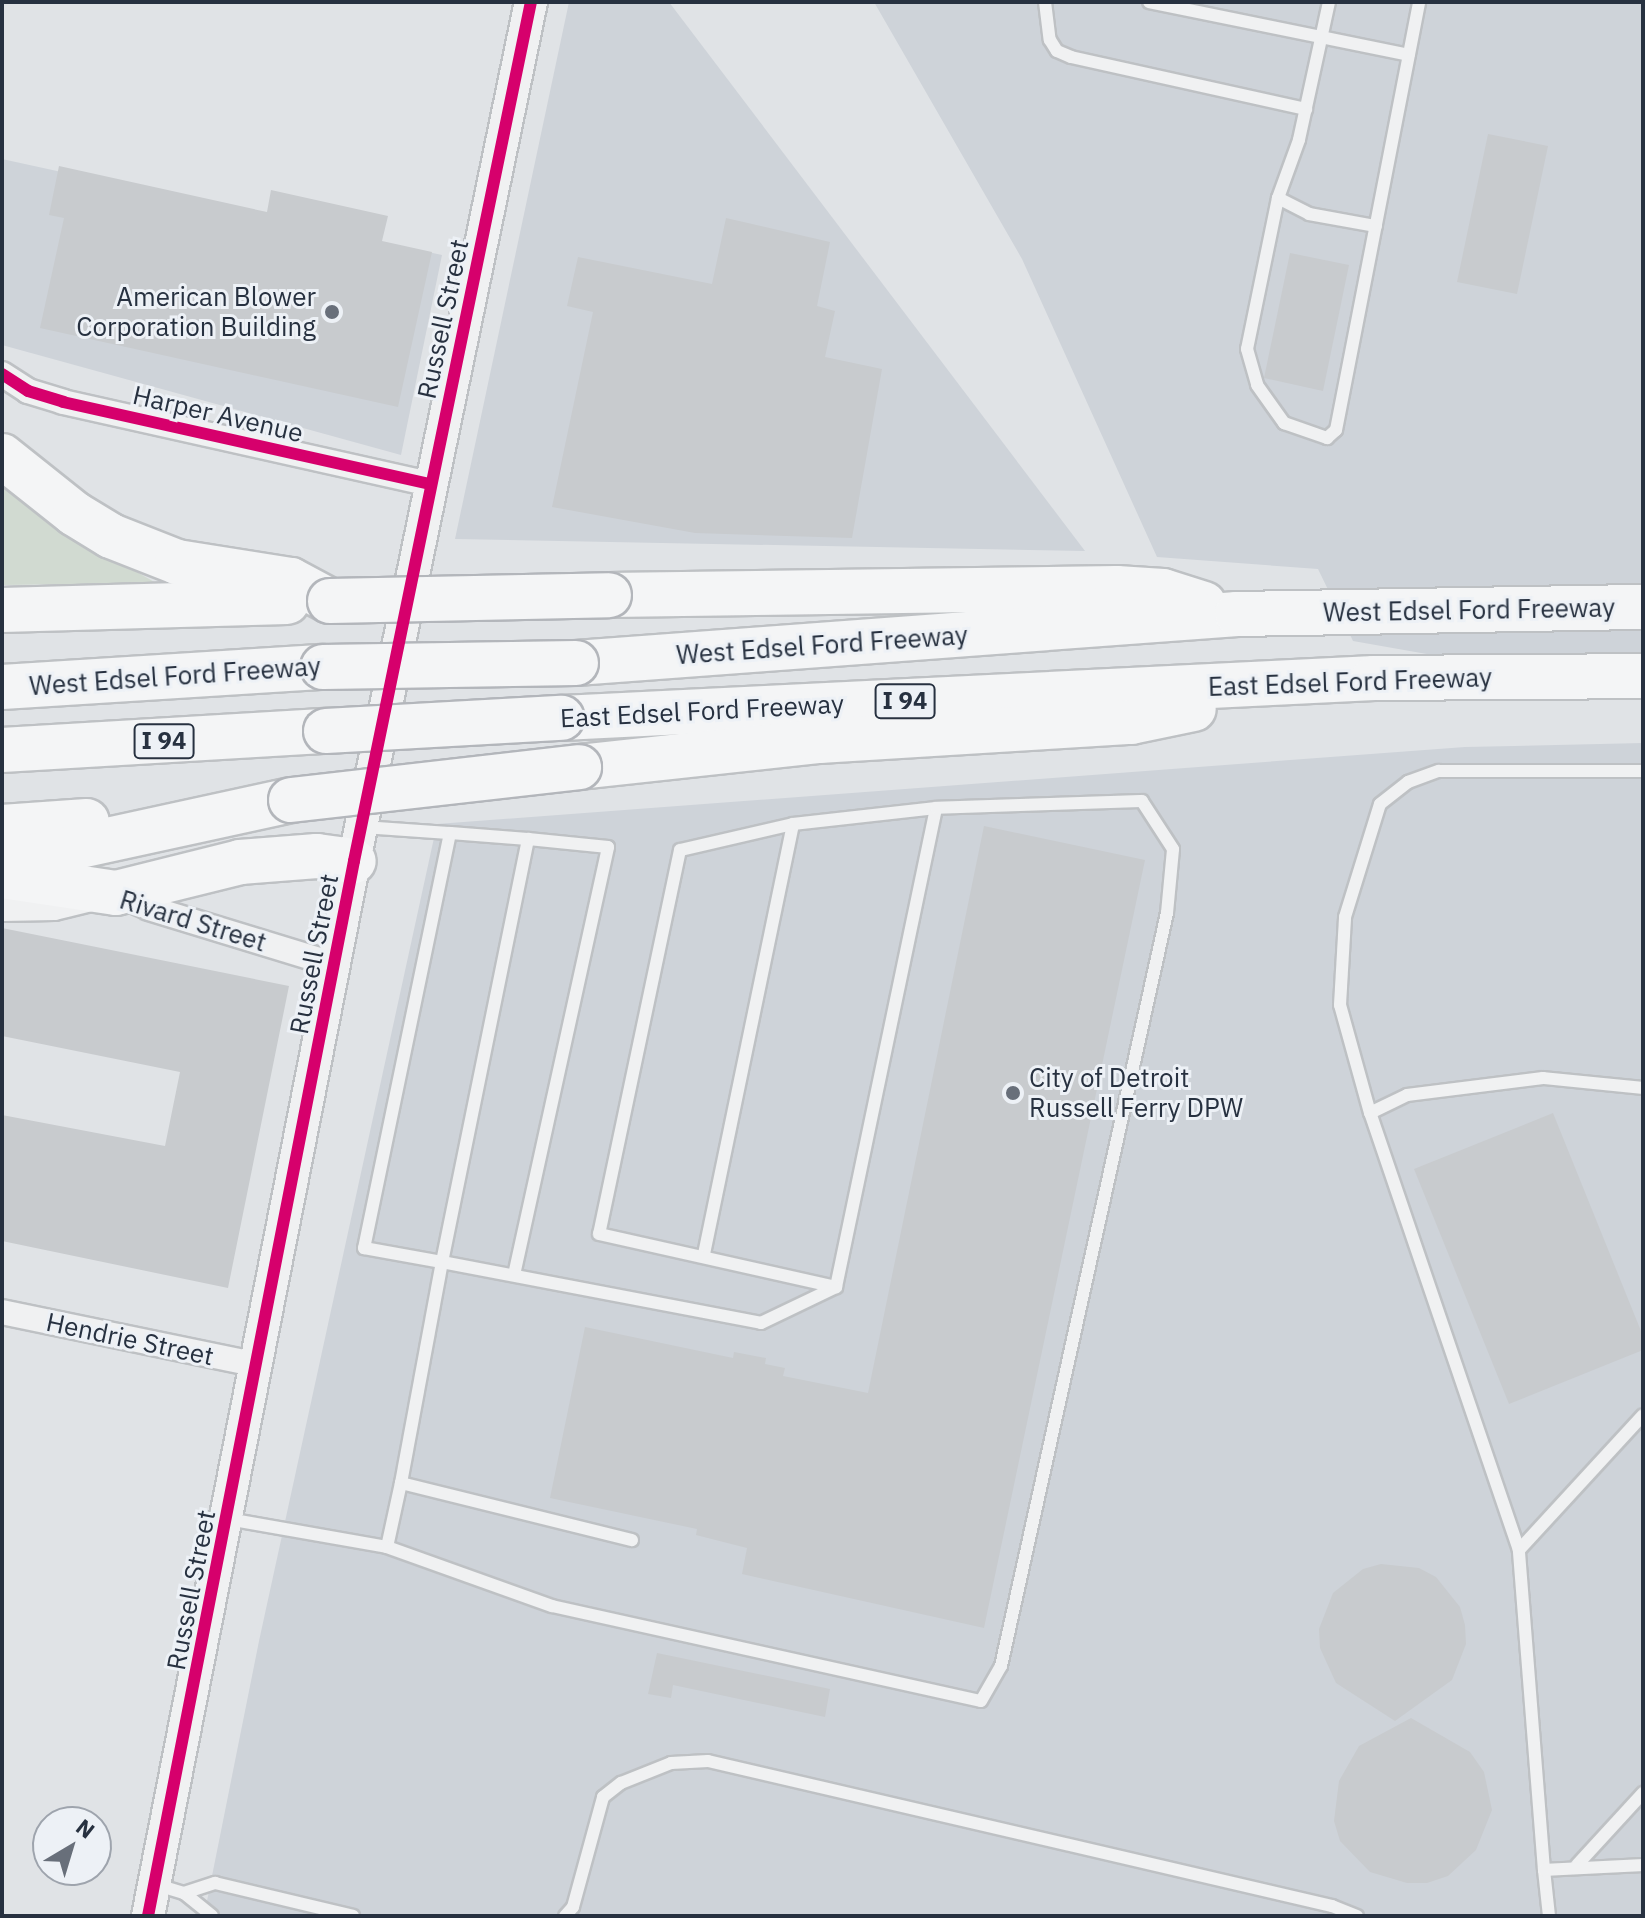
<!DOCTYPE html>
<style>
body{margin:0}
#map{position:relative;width:1645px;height:1918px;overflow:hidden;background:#e0e3e6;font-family:"IBM Plex Sans",sans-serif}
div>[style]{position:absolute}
.built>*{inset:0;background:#ced3d9}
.green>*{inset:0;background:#d1dad1}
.building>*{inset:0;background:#c8cbce}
.roads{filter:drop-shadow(2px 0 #bec1c4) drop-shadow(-2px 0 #bec1c4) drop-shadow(0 2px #bec1c4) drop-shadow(0 -2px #bec1c4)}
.service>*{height:12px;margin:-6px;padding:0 6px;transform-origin:6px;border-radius:6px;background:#f0f1f2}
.minor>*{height:24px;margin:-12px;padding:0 12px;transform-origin:12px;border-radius:12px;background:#f0f1f2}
.tertiary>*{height:32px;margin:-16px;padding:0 16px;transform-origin:16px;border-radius:16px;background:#f0f1f2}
.motorway>*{height:44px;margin:-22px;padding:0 22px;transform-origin:22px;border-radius:22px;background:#f4f5f6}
.bridges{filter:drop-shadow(2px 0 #b3b6bb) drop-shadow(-2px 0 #b3b6bb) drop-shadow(0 2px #b3b6bb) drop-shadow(0 -2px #b3b6bb)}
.motorway-bridge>*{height:44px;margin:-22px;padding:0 22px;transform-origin:22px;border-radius:22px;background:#f4f5f6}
.cycleway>*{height:12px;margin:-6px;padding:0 6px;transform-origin:6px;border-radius:6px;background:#d6006c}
.dots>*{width:22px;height:22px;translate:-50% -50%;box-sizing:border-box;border:4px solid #edf1f6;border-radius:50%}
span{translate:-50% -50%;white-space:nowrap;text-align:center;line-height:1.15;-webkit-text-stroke:6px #edf1f6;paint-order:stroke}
.shield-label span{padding:2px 6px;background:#edf1f6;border:2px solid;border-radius:6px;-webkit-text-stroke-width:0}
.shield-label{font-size:24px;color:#273140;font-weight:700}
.poi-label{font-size:26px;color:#273140}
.right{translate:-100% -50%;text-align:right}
.left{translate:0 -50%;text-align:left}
.street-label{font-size:26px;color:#273140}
.frame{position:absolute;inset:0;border:4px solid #273140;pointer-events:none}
.north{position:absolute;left:32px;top:1806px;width:80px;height:80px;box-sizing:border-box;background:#edf1f6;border:2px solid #9ea4ad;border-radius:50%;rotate:38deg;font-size:22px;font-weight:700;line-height:32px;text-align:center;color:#273140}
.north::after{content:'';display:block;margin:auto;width:28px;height:36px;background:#686f7a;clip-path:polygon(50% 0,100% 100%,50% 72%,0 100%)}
</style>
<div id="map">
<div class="built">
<div style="clip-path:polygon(569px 2px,669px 2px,1085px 551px,455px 539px)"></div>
<div style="clip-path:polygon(874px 2px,1643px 2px,1643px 692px,1353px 641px,1318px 569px,1157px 557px,1022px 259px)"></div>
<div style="clip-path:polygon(2px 159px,442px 255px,401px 455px,2px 345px)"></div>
<div style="clip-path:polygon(1643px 743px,1643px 1916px,204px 1916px,259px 1641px,437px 824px,1465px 747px)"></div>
</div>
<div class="green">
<div style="clip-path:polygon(2px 471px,78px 538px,156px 583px,2px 585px)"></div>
</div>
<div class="building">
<div style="clip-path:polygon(1488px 134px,1548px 146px,1517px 294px,1457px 282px)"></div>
<div style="clip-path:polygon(59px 166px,267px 212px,271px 190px,388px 216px,382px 241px,432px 252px,398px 407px,40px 328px,64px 218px,49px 215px)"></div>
<div style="clip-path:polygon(726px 218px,830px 242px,817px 306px,835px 311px,825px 357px,882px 369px,852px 538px,695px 533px,552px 507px,593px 312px,567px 306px,578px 257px,712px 284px)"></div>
<div style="clip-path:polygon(1290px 253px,1349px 265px,1323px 391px,1264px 378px)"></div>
<div style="clip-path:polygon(984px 826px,1145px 860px,984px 1628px,742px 1574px,747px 1548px,696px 1535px,697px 1529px,550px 1498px,585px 1327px,733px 1358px,734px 1352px,766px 1358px,765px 1364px,785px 1368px,783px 1376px,868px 1393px)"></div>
<div style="clip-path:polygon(2px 928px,289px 986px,228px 1288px,2px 1241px,2px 1115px,165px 1146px,180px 1072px,2px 1036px)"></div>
<div style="clip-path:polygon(1553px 1113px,1643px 1336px,1643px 1350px,1509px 1404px,1414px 1169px)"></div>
<div style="clip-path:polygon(1381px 1564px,1419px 1568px,1436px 1577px,1460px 1607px,1465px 1625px,1466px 1644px,1452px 1680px,1395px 1721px,1336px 1683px,1320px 1648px,1319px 1629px,1333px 1593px,1363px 1569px)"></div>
<div style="clip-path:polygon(657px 1653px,830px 1689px,825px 1717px,673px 1685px,671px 1698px,648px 1694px)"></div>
<div style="clip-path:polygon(1411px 1718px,1470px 1752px,1484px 1772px,1492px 1810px,1476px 1850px,1448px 1876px,1427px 1883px,1407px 1883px,1370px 1872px,1340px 1841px,1334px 1821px,1339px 1781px,1359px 1746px)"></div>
</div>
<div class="roads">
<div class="service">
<div style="left:1045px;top:2px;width:38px;rotate:83deg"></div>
<div style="left:1050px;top:40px;width:13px;rotate:58deg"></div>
<div style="left:1057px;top:51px;width:15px;rotate:23deg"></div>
<div style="left:1071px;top:57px;width:241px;rotate:12.5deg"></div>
<div style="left:1149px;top:2px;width:265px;rotate:11.5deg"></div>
<div style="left:1329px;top:2px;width:141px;rotate:102.3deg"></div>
<div style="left:1299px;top:140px;width:62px;rotate:109.9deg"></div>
<div style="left:1278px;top:198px;width:154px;rotate:101.6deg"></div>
<div style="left:1247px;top:349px;width:37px;rotate:74deg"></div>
<div style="left:1257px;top:385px;width:47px;rotate:54.6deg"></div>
<div style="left:1284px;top:423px;width:46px;rotate:19.2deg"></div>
<div style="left:1327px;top:438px;width:12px;rotate:-42deg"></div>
<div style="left:1336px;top:430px;width:436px;rotate:-79deg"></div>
<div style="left:1278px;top:198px;width:35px;rotate:27deg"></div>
<div style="left:1309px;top:214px;width:68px;rotate:10.2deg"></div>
<div style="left:362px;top:827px;width:88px;rotate:3.9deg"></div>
<div style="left:1370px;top:1113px;width:112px;rotate:-105.5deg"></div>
<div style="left:1340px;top:1005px;width:88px;rotate:-86.7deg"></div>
<div style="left:1345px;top:917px;width:118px;rotate:-72.8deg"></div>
<div style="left:1380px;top:804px;width:36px;rotate:-38deg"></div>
<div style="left:1408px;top:782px;width:33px;rotate:-20deg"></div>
<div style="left:1439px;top:771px;width:204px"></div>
<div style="left:704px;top:1254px;width:439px;rotate:-78.3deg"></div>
<div style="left:514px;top:1275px;width:438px;rotate:-77.6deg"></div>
<div style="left:608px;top:847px;width:80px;rotate:-174.3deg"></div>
<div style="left:528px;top:839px;width:78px;rotate:-175.6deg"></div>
<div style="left:450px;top:833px;width:424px;rotate:101.7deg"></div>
<div style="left:364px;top:1248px;width:79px;rotate:10.2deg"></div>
<div style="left:442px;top:1262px;width:432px;rotate:-78.5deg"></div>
<div style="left:401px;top:1483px;width:225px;rotate:-79.5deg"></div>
<div style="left:442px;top:1262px;width:325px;rotate:10.8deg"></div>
<div style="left:761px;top:1323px;width:83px;rotate:-25.6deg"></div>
<div style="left:836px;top:1287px;width:489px;rotate:-78.2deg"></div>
<div style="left:936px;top:808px;width:144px;rotate:173.6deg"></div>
<div style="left:793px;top:824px;width:116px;rotate:167deg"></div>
<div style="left:680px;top:850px;width:392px;rotate:101.9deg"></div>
<div style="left:599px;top:1234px;width:243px;rotate:12.6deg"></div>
<div style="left:228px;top:1519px;width:161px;rotate:10deg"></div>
<div style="left:387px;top:1547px;width:66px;rotate:-77.7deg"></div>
<div style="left:401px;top:1483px;width:238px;rotate:13.9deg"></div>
<div style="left:387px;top:1547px;width:175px;rotate:19.7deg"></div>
<div style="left:552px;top:1606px;width:439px;rotate:12.5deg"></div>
<div style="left:981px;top:1701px;width:40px;rotate:-60.3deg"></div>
<div style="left:1001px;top:1666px;width:771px;rotate:-77.57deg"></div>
<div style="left:1167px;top:913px;width:64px;rotate:-84.6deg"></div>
<div style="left:1173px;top:849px;width:57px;rotate:-122.9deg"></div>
<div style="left:1142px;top:801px;width:206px;rotate:178.1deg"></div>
<div style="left:1519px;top:1550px;width:183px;rotate:-47.4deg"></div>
<div style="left:1577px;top:1865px;width:98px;rotate:-47.5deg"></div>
<div style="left:1544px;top:1870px;width:321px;rotate:-94.5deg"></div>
<div style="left:1519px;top:1550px;width:462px;rotate:-108.8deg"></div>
<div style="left:1370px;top:1113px;width:41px;rotate:-25.9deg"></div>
<div style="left:1407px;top:1095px;width:137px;rotate:-7.1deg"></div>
<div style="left:1543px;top:1078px;width:100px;rotate:5.7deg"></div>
<div style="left:154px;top:1884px;width:31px;rotate:17deg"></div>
<div style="left:184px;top:1893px;width:36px;rotate:39deg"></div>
<div style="left:184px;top:1893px;width:33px;rotate:-18deg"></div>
<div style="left:215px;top:1883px;width:142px;rotate:13.4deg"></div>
<div style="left:565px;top:1916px;width:12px;rotate:-48deg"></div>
<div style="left:573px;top:1907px;width:114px;rotate:-74.7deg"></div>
<div style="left:603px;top:1797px;width:23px;rotate:-38deg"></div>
<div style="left:621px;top:1783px;width:54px;rotate:-21.8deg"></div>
<div style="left:671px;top:1763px;width:37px;rotate:-3deg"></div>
<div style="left:708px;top:1761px;width:641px;rotate:13.08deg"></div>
<div style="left:1332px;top:1906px;width:27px;rotate:22deg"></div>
<div style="left:1549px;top:1916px;width:46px;rotate:-96.2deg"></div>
<div style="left:1544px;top:1870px;width:99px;rotate:-2.9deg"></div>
</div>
<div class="minor">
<div style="left:2px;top:374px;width:31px;rotate:33deg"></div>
<div style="left:28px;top:391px;width:37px;rotate:17deg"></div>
<div style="left:63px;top:402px;width:377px;rotate:12.6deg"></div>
<div style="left:2px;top:909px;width:52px;rotate:-1.1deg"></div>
<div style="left:54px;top:908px;width:64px;rotate:-13.6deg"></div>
<div style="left:116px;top:893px;width:36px;rotate:24deg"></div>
<div style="left:149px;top:908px;width:195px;rotate:17deg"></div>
<div style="left:2px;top:1312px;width:261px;rotate:11.7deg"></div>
</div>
<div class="tertiary">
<div style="left:148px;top:1916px;width:1075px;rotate:-78.95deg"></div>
<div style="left:354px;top:861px;width:877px;rotate:-78.36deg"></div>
</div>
<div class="motorway">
<div style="left:2px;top:456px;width:93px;rotate:38.5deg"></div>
<div style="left:75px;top:514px;width:42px;rotate:31.4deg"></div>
<div style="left:111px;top:536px;width:71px;rotate:21.5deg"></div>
<div style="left:177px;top:562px;width:115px;rotate:9deg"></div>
<div style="left:291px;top:580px;width:44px;rotate:28.3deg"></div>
<div style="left:609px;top:595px;width:508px;rotate:-0.79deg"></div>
<div style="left:1117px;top:588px;width:46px;rotate:3.7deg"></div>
<div style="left:1163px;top:591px;width:43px;rotate:17.6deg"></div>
<div style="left:2px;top:610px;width:285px;rotate:-1.6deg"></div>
<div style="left:576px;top:663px;width:663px;rotate:-4.24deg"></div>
<div style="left:1237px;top:614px;width:406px;rotate:-1deg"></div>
<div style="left:2px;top:687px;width:322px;rotate:-3.6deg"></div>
<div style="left:562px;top:718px;width:813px;rotate:-2.82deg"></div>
<div style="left:1374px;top:678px;width:269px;rotate:-0.4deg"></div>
<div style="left:2px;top:750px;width:325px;rotate:-3.4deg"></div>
<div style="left:579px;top:767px;width:241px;rotate:-6.2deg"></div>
<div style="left:819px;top:741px;width:313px;rotate:-3.5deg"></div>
<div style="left:1131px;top:722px;width:64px;rotate:-11.7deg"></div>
<div style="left:2px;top:827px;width:85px;rotate:-4deg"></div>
<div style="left:2px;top:863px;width:296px;rotate:-12.3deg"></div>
<div style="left:2px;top:876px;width:115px;rotate:8.5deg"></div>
<div style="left:116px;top:893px;width:128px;rotate:-14deg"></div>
<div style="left:240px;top:862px;width:77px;rotate:-4.5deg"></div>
<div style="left:317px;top:856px;width:37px;rotate:8deg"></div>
</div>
</div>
<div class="bridges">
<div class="motorway-bridge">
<div style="left:330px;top:601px;width:279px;rotate:-1.2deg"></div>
<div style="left:323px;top:667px;width:253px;rotate:-0.9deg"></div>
<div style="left:326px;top:731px;width:236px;rotate:-3.2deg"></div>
<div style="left:291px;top:800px;width:290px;rotate:-6.5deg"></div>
</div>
</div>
<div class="cycleway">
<div style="left:2px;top:374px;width:31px;rotate:33deg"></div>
<div style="left:28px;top:391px;width:37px;rotate:17deg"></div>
<div style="left:63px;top:402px;width:377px;rotate:12.6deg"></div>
<div style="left:148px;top:1916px;width:1075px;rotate:-78.95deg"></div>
<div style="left:354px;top:861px;width:877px;rotate:-78.36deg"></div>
</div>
<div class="dots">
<div style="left:332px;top:312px;background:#686f7a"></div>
<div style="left:1013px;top:1093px;background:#686f7a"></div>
</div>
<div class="shield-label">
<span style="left:905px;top:701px">I 94</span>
<span style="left:164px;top:741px">I 94</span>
</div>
<div class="poi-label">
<span class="right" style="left:316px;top:312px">American Blower<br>Corporation Building</span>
<span class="left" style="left:1029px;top:1093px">City of Detroit<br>Russell Ferry DPW</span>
</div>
<div class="street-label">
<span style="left:443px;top:319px;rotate:-78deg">Russell Street</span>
<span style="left:218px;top:414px;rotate:13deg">Harper Avenue</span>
<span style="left:1469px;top:610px;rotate:-1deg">West Edsel Ford Freeway</span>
<span style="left:822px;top:645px;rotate:-4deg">West Edsel Ford Freeway</span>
<span style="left:175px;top:676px;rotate:-4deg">West Edsel Ford Freeway</span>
<span style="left:1350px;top:682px;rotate:-2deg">East Edsel Ford Freeway</span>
<span style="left:702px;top:711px;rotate:-3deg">East Edsel Ford Freeway</span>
<span style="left:193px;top:921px;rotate:17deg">Rivard Street</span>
<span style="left:314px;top:954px;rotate:-79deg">Russell Street</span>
<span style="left:130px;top:1339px;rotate:12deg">Hendrie Street</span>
<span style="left:191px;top:1590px;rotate:-79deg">Russell Street</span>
</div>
<div class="frame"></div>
<div class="north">N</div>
</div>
